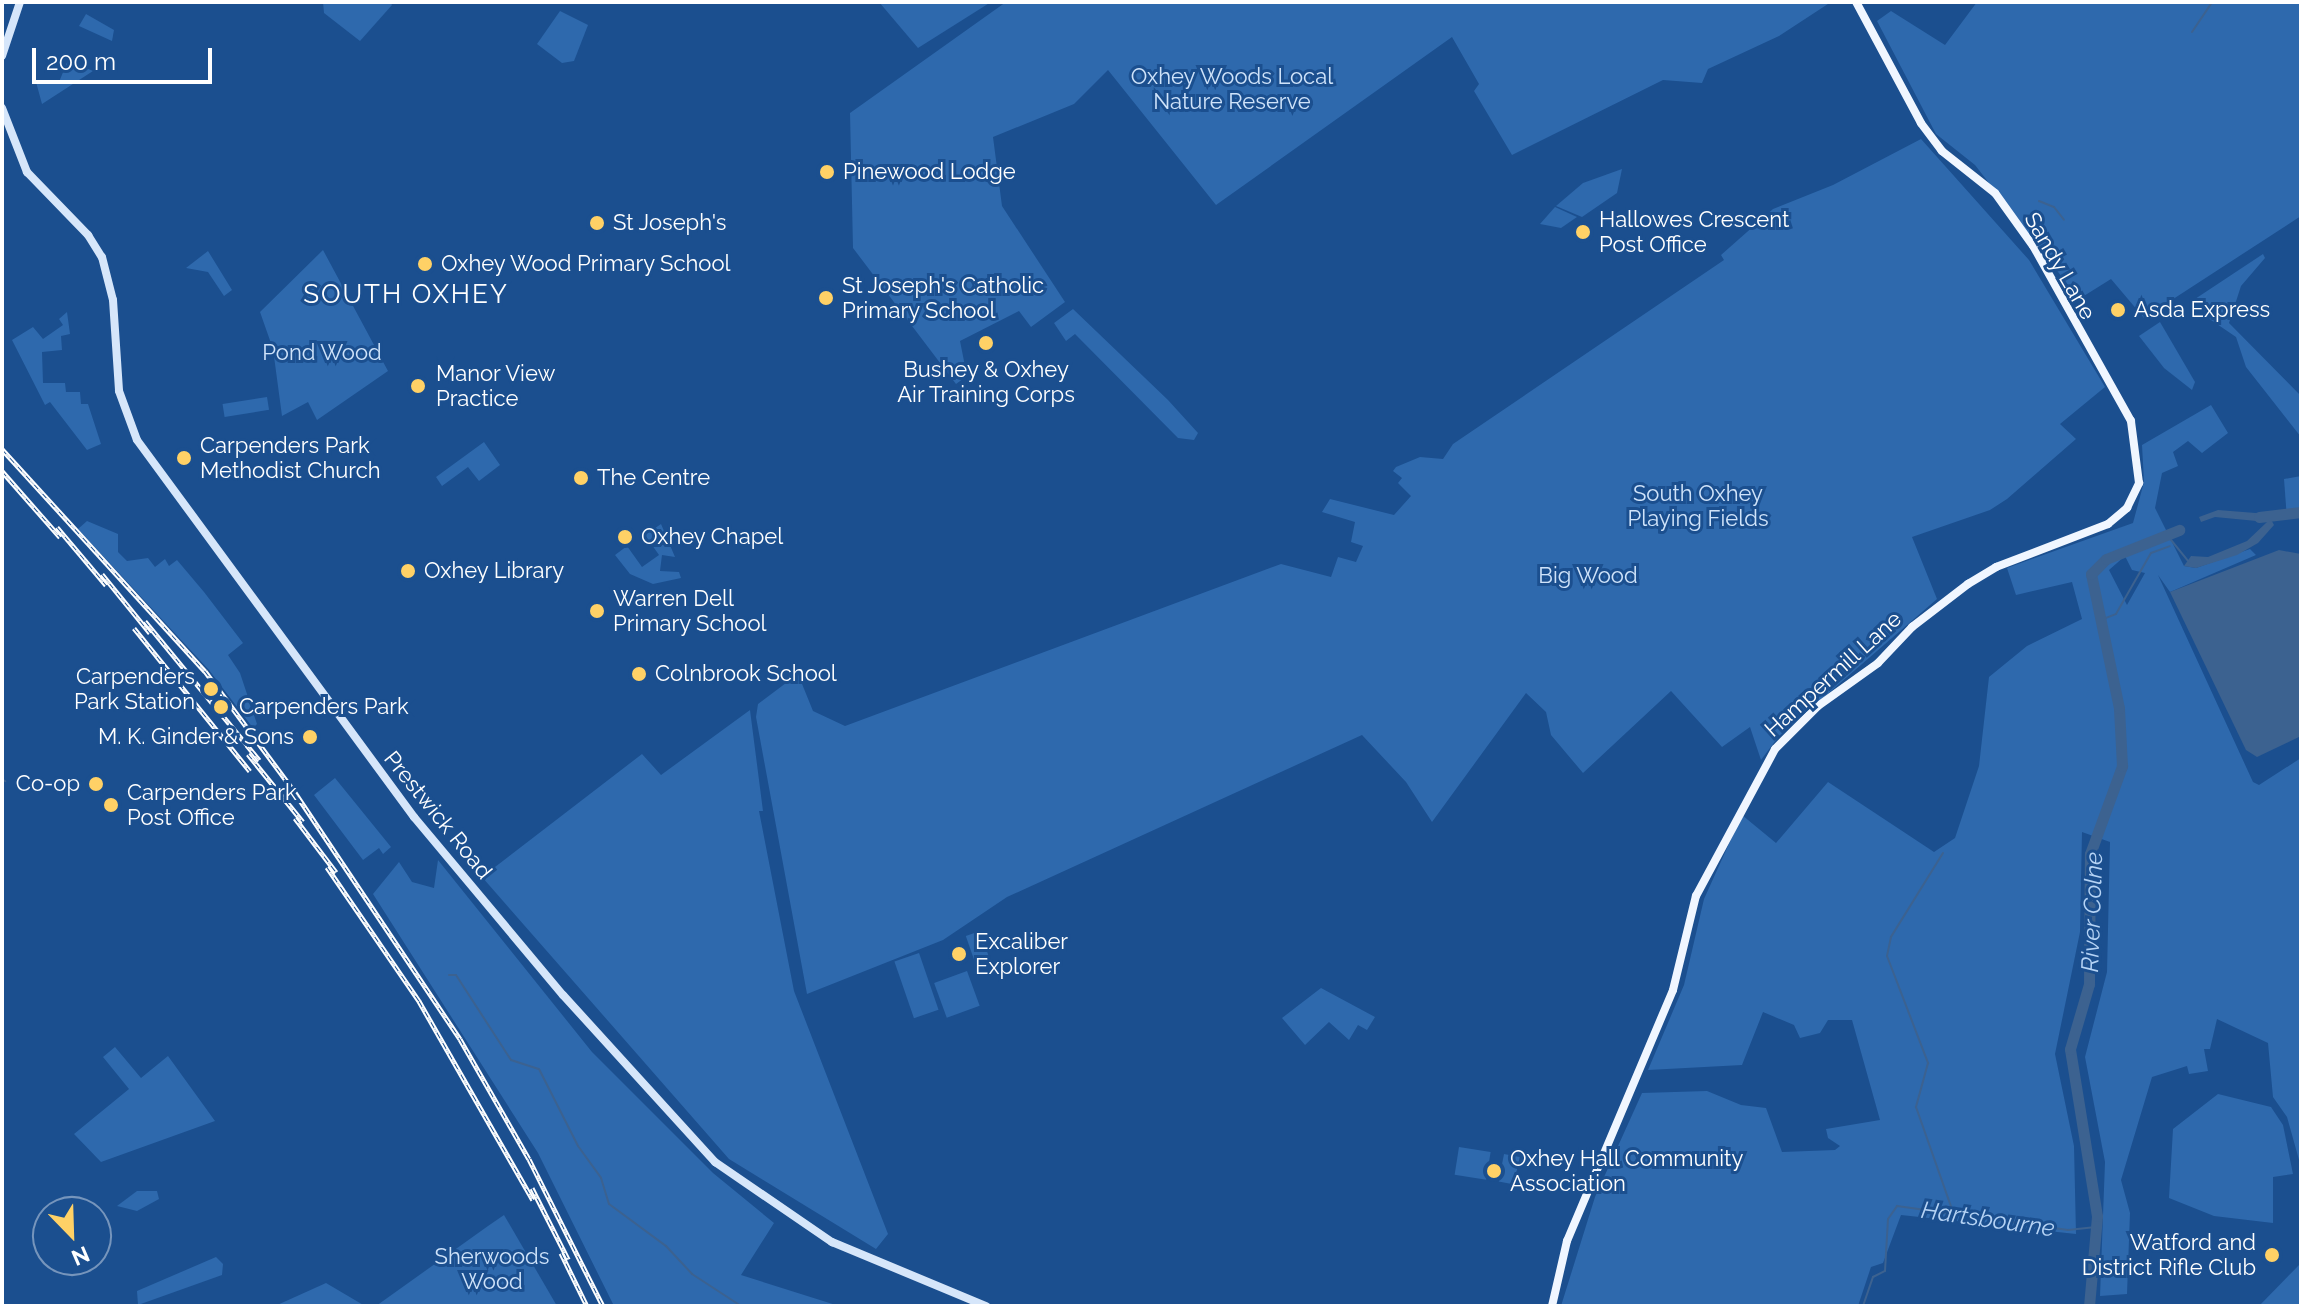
<!DOCTYPE html>
<style>
body{margin:0}
#map{position:relative;width:2303px;height:1308px;overflow:hidden;background:#1b4f8f;font-family:Raleway,sans-serif}
div>[style]{position:absolute}
.green>*{inset:0;background:#2e69ad;transform-origin:0 0}
.water>*{inset:0;background:#3c6290}
.stream>*{height:2px;margin:-1px;padding:0 1px;transform-origin:1px;border-radius:1px;background:#3c6290}
.river>*{height:11px;margin:-5.5px;padding:0 5.5px;transform-origin:5.5px;border-radius:5.5px;background:#3c6290}
.secondary>*{height:8px;margin:-4px;padding:0 4px;transform-origin:4px;border-radius:4px;background:#d6e6fa}
.primary>*{height:8px;margin:-4px;padding:0 4px;transform-origin:4px;border-radius:4px;background:#f0f6ff}
.rail>*{height:5px;margin-top:-2.5px;transform-origin:0;background:repeating-linear-gradient(90deg,#1b4f8f 0 6px,#fff 0 12px);box-sizing:border-box;border-block:2px solid #fff}
.dots>*{width:22px;height:22px;translate:-50% -50%;box-sizing:border-box;border:4px solid #1b4f8f;border-radius:50%}
span{translate:-50% -50%;white-space:nowrap;text-align:center;line-height:1.15;-webkit-text-stroke:6px #1b4f8f;paint-order:stroke}
.park-label{font-size:22px;color:#cfe3fa}
.poi-label{font-size:22px;color:#fff}
.left{translate:0 -50%;text-align:left}
.right{translate:-100% -50%;text-align:right}
.street-label{font-size:22px;color:#fff}
.water-label{font-size:24px;color:#b5d3f5;font-style:italic}
.quarter-label{font-size:26px;color:#fff;letter-spacing:2px}
.frame{position:absolute;inset:0;border:4px solid #fff;pointer-events:none}
.north{position:absolute;left:32px;top:1196px;width:80px;height:80px;box-sizing:border-box;background:#1b4f8f;border:2px solid #7695bc;border-radius:50%;rotate:157deg;font-size:22px;font-weight:700;line-height:32px;text-align:center;color:#fff}
.north::after{content:'';display:block;margin:auto;width:28px;height:36px;background:#ffd166;clip-path:polygon(50% 0,100% 100%,50% 72%,0 100%)}
.scale{position:absolute;left:32px;top:48px;width:180px;height:36px;box-sizing:border-box;border:4px solid #fff;border-top:0;padding-left:10px;font-size:24px;line-height:28px;white-space:nowrap;color:#fff;-webkit-text-stroke:6px #1b4f8f;paint-order:stroke}
</style>
<div id="map">
<div class="green">
<i style="clip-path:polygon(323px 2px,390px 2px,392px 5px,360px 41px,324px 13px)"></i>
<i style="clip-path:polygon(879px 2px,991px 2px,918px 48px)"></i>
<i style="clip-path:polygon(1006px 2px,1831px 2px,1779px 36px,1708px 69px,1702px 83px,1663px 80px,1512px 155px,1474px 91px,1479px 84px,1452px 37px,1216px 205px,1108px 70px,1074px 104px,993px 137px,1002px 206px,1065px 302px,1031px 327px,1019px 311px,960px 341px,967px 376px,956px 384px,853px 248px,850px 113px)"></i>
<i style="clip-path:polygon(1977px 2px,2301px 2px,2301px 216px,2144px 318px,2111px 279px,2079px 299px,1975px 165px,1936px 134px,1877px 21px,1891px 11px,1945px 45px)"></i>
<i style="clip-path:polygon(560px 11px,588px 25px,574px 61px,562px 63px,537px 44px)"></i>
<i style="clip-path:polygon(86px 14px,114px 30px,112px 41px,79px 26px)"></i>
<i style="clip-path:polygon(68px 60px,93px 71px,42px 104px,36px 82px,59px 82px)"></i>
<i style="clip-path:polygon(1921px 139px,2029px 260px,2105px 387px,2060px 424px,2076px 439px,2007px 499px,1990px 510px,1912px 537px,1937px 599px,1779px 736px,1761px 760px,1750px 727px,1722px 747px,1671px 691px,1583px 773px,1551px 735px,1546px 712px,1526px 693px,1432px 822px,1406px 782px,1362px 735px,1007px 897px,943px 940px,807px 994px,756px 717px,758px 704px,798px 674px,813px 711px,845px 726px,1281px 564px,1331px 577px,1338px 557px,1356px 562px,1363px 546px,1351px 542px,1355px 522px,1322px 512px,1330px 499px,1394px 515px,1411px 496px,1398px 483px,1402px 478px,1393px 471px,1396px 467px,1420px 457px,1443px 459px,1453px 444px,1724px 260px,1721px 255px,1773px 209px,1833px 185px)"></i>
<i style="clip-path:polygon(1622px 169px,1617px 193px,1582px 217px,1556px 206px,1583px 183px)"></i>
<i style="clip-path:polygon(1555px 207px,1577px 217px,1561px 228px,1540px 224px)"></i>
<i style="clip-path:polygon(323px 250px,388px 371px,317px 420px,308px 402px,282px 416px,273px 349px,260px 312px)"></i>
<i style="clip-path:polygon(208px 251px,232px 290px,224px 296px,208px 272px,186px 268px)"></i>
<i style="clip-path:polygon(2263px 254px,2265px 258px,2241px 286px,2229px 323px,2301px 396px,2301px 437px,2246px 367px,2236px 337px,2211px 320px,2195px 299px)"></i>
<i style="clip-path:polygon(1073px 309px,1168px 400px,1198px 433px,1194px 440px,1178px 438px,1075px 334px,1066px 341px,1054px 323px)"></i>
<i style="clip-path:polygon(67px 312px,70px 334px,61px 336px,62px 350px,42px 352px,43px 383px,65px 383px,66px 392px,80px 392px,81px 404px,88px 404px,101px 444px,87px 450px,50px 402px,45px 405px,12px 340px,33px 327px,43px 339px,63px 325px,59px 319px)"></i>
<i style="clip-path:polygon(2160px 322px,2195px 382px,2192px 390px,2164px 368px,2139px 336px)"></i>
<i style="left:267px;top:397px;width:13px;height:45px;rotate:81deg"></i>
<i style="clip-path:polygon(evenodd,2211px 405px,2228px 433px,2202px 453px,2188px 441px,2173px 452px,2178px 466px,2162px 473px,2155px 508px,2184px 566px,2196px 568px,2250px 549px,2256px 555px,2170px 592px,2158px 575px,2253px 782px,2259px 785px,2301px 758px,2301px 1167px,2287px 1117px,2273px 1097px,2268px 1043px,2217px 1019px,2210px 1049px,2204px 1049px,2208px 1071px,2189px 1074px,2187px 1066px,2152px 1077px,2121px 1180px,2130px 1213px,2127px 1294px,2100px 1296px,2105px 1162px,2085px 1057px,2107px 972px,2110px 842px,2082px 832px,2080px 932px,2055px 1054px,2074px 1146px,2076px 1234px,1901px 1215px,1883px 1263px,1871px 1267px,1858px 1306px,1561px 1306px,1595px 1197px,1642px 1093px,1707px 1091px,1741px 1105px,1766px 1108px,1782px 1152px,1835px 1150px,1840px 1146px,1828px 1138px,1826px 1129px,1880px 1120px,1852px 1020px,1828px 1020px,1820px 1033px,1800px 1038px,1794px 1025px,1763px 1012px,1742px 1065px,1648px 1070px,1684px 985px,1704px 899px,1742px 815px,1776px 843px,1828px 782px,1934px 852px,1955px 838px,1979px 766px,1989px 677px,2027px 646px,2082px 619px,2072px 582px,2016px 595px,2007px 568px,2133px 523px,2144px 482px,2142px 445px,2211px 405px,2125px 556px,2132px 570px,2145px 573px,2127px 605px,2109px 570px,2125px 556px)"></i>
<i style="clip-path:polygon(484px 442px,500px 465px,479px 481px,468px 467px,442px 486px,436px 477px)"></i>
<i style="clip-path:polygon(2301px 476px,2301px 517px,2287px 519px,2284px 479px)"></i>
<i style="clip-path:polygon(87px 521px,118px 534px,118px 552px,127px 561px,148px 558px,155px 567px,165px 559px,169px 566px,177px 560px,204px 592px,243px 643px,228px 655px,240px 673px,257px 724px,253px 728px,209px 670px,78px 529px)"></i>
<i style="clip-path:polygon(661px 524px,675px 557px,662px 555px,660px 571px,679px 572px,681px 578px,653px 584px,630px 574px,615px 555px,627px 546px,642px 567px,659px 555px,645px 535px)"></i>
<i style="clip-path:polygon(750px 710px,763px 811px,759px 811px,794px 991px,888px 1234px,876px 1249px,729px 1159px,482px 877px,642px 754px,661px 775px)"></i>
<i style="clip-path:polygon(335px 778px,391px 847px,383px 854px,379px 848px,363px 860px,314px 795px)"></i>
<i style="clip-path:polygon(438px 860px,592px 1052px,713px 1173px,774px 1223px,741px 1275px,839px 1306px,614px 1306px,538px 1153px,373px 894px,399px 862px,412px 882px,434px 888px)"></i>
<i style="left:980px;top:931px;width:28px;height:15px;rotate:71deg"></i>
<i style="left:919px;top:953px;width:60px;height:26px;rotate:71deg"></i>
<i style="left:967px;top:971px;width:37px;height:35px;rotate:70deg"></i>
<i style="clip-path:polygon(1321px 988px,1375px 1017px,1367px 1030px,1358px 1025px,1349px 1040px,1329px 1022px,1305px 1045px,1282px 1018px)"></i>
<i style="clip-path:polygon(115px 1047px,141px 1078px,168px 1056px,215px 1121px,101px 1162px,74px 1134px,129px 1089px,103px 1057px)"></i>
<i style="clip-path:polygon(2218px 1094px,2271px 1107px,2283px 1125px,2293px 1174px,2273px 1177px,2273px 1223px,2214px 1216px,2169px 1198px,2173px 1129px)"></i>
<i style="left:1459px;top:1147px;width:32px;height:28px;rotate:9deg"></i>
<i style="left:1504px;top:1154px;width:16px;height:28px;rotate:11deg"></i>
<i style="clip-path:polygon(137px 1191px,157px 1191px,159px 1199px,137px 1211px,117px 1206px)"></i>
<i style="clip-path:polygon(504px 1215px,557px 1306px,376px 1306px,488px 1226px)"></i>
<i style="clip-path:polygon(216px 1257px,223px 1264px,222px 1275px,138px 1305px,137px 1291px)"></i>
<i style="clip-path:polygon(2301px 1263px,2301px 1306px,2259px 1306px)"></i>
<i style="clip-path:polygon(326px 1283px,365px 1306px,275px 1306px)"></i>
</div>
<div class="water">
<i style="clip-path:polygon(2218px 510px,2268px 514px,2274px 525px,2258px 543px,2237px 555px,2196px 568px,2184px 566px,2191px 556px,2208px 557px,2247px 541px,2267px 522px,2215px 517px,2201px 522px,2199px 517px)"></i>
<i style="clip-path:polygon(2279px 550px,2301px 554px,2301px 736px,2257px 757px,2246px 750px,2170px 592px)"></i>
</div>
<div class="stream">
<i style="left:2192px;top:32px;width:36px;rotate:-56deg"></i>
<i style="left:2039px;top:201px;width:16px;rotate:22deg"></i>
<i style="left:2054px;top:207px;width:16px;rotate:52deg"></i>
<i style="left:2167px;top:535px;width:35px;rotate:51deg"></i>
<i style="left:2098px;top:621px;width:19px;rotate:-21deg"></i>
<i style="left:2116px;top:614px;width:70px;rotate:-60.2deg"></i>
<i style="left:2151px;top:553px;width:20px;rotate:-20deg"></i>
<i style="left:2px;top:779px;width:4px;rotate:34deg"></i>
<i style="left:1943px;top:853px;width:99px;rotate:121.8deg"></i>
<i style="left:1891px;top:937px;width:19px;rotate:102deg"></i>
<i style="left:1887px;top:956px;width:115px;rotate:69deg"></i>
<i style="left:1928px;top:1063px;width:46px;rotate:105.3deg"></i>
<i style="left:1916px;top:1107px;width:118px;rotate:70.6deg"></i>
<i style="left:449px;top:975px;width:7px"></i>
<i style="left:456px;top:975px;width:101px;rotate:57.1deg"></i>
<i style="left:511px;top:1060px;width:29px;rotate:18deg"></i>
<i style="left:539px;top:1069px;width:86px;rotate:63.1deg"></i>
<i style="left:578px;top:1146px;width:39px;rotate:54deg"></i>
<i style="left:601px;top:1178px;width:27px;rotate:73deg"></i>
<i style="left:609px;top:1204px;width:71px;rotate:36.4deg"></i>
<i style="left:666px;top:1246px;width:38px;rotate:47deg"></i>
<i style="left:692px;top:1274px;width:59px;rotate:33.1deg"></i>
<i style="left:1863px;top:1306px;width:31px;rotate:-71deg"></i>
<i style="left:1873px;top:1277px;width:13px;rotate:-27deg"></i>
<i style="left:1885px;top:1271px;width:52px;rotate:-86.7deg"></i>
<i style="left:1888px;top:1219px;width:16px;rotate:-55deg"></i>
<i style="left:1897px;top:1206px;width:173px;rotate:8deg"></i>
<i style="left:2068px;top:1230px;width:28px;rotate:-6deg"></i>
</div>
<div class="river">
<i style="left:2259px;top:517px;width:42px;rotate:-6.8deg"></i>
<i style="left:2089px;top:1306px;width:90px;rotate:-84.9deg"></i>
<i style="left:2097px;top:1216px;width:169px;rotate:-99.2deg"></i>
<i style="left:2070px;top:1049px;width:68px;rotate:-73.7deg"></i>
<i style="left:2089px;top:984px;width:130px;rotate:-89.6deg"></i>
<i style="left:2090px;top:854px;width:94px;rotate:-70deg"></i>
<i style="left:2122px;top:766px;width:58px;rotate:-93deg"></i>
<i style="left:2119px;top:708px;width:137px;rotate:-101.8deg"></i>
<i style="left:2091px;top:574px;width:21px;rotate:-45deg"></i>
<i style="left:2106px;top:559px;width:79px;rotate:-21.7deg"></i>
</div>
<div class="secondary">
<i style="left:2px;top:56px;width:57px;rotate:-71.6deg"></i>
<i style="left:2px;top:108px;width:69px;rotate:68.7deg"></i>
<i style="left:27px;top:172px;width:88px;rotate:45.9deg"></i>
<i style="left:88px;top:235px;width:26px;rotate:58deg"></i>
<i style="left:102px;top:257px;width:44px;rotate:75.7deg"></i>
<i style="left:113px;top:300px;width:91px;rotate:86.2deg"></i>
<i style="left:119px;top:391px;width:52px;rotate:69.8deg"></i>
<i style="left:137px;top:440px;width:468px;rotate:53.7deg"></i>
<i style="left:414px;top:817px;width:232px;rotate:50.1deg"></i>
<i style="left:563px;top:995px;width:226px;rotate:47.7deg"></i>
<i style="left:715px;top:1162px;width:142px;rotate:34.4deg"></i>
<i style="left:832px;top:1242px;width:167px;rotate:22.6deg"></i>
</div>
<div class="primary">
<i style="left:1552px;top:1306px;width:67px;rotate:-77deg"></i>
<i style="left:1567px;top:1241px;width:272px;rotate:-67.1deg"></i>
<i style="left:1673px;top:990px;width:97px;rotate:-76.3deg"></i>
<i style="left:1696px;top:896px;width:167px;rotate:-61.7deg"></i>
<i style="left:1775px;top:749px;width:61px;rotate:-45deg"></i>
<i style="left:1818px;top:706px;width:74px;rotate:-35.6deg"></i>
<i style="left:1878px;top:663px;width:50px;rotate:-46.6deg"></i>
<i style="left:1912px;top:627px;width:71px;rotate:-37.5deg"></i>
<i style="left:1968px;top:584px;width:33px;rotate:-31deg"></i>
<i style="left:1996px;top:567px;width:120px;rotate:-21deg"></i>
<i style="left:2108px;top:524px;width:25px;rotate:-40deg"></i>
<i style="left:2127px;top:508px;width:28px;rotate:-64deg"></i>
<i style="left:2139px;top:483px;width:63px;rotate:-97.4deg"></i>
<i style="left:2131px;top:421px;width:201px;rotate:-119.2deg"></i>
<i style="left:2033px;top:246px;width:65px;rotate:-125.6deg"></i>
<i style="left:1995px;top:193px;width:68px;rotate:-141.6deg"></i>
<i style="left:1942px;top:151px;width:35px;rotate:-127deg"></i>
<i style="left:1921px;top:123px;width:137px;rotate:-118.2deg"></i>
</div>
<div class="rail">
<i style="left:2px;top:449px;width:301px;rotate:47.6deg"></i>
<i style="left:205px;top:671px;width:146px;rotate:53.4deg"></i>
<i style="left:292px;top:788px;width:302px;rotate:56.2deg"></i>
<i style="left:460px;top:1039px;width:138px;rotate:60.1deg"></i>
<i style="left:529px;top:1159px;width:165px;rotate:63.3deg"></i>
<i style="left:2px;top:471px;width:88px;rotate:48.7deg"></i>
<i style="left:57px;top:527px;width:76px;rotate:49.8deg"></i>
<i style="left:102px;top:574px;width:76px;rotate:50.9deg"></i>
<i style="left:145px;top:621px;width:180px;rotate:50.6deg"></i>
<i style="left:134px;top:628px;width:184px;rotate:51deg"></i>
<i style="left:248px;top:754px;width:87px;rotate:51deg"></i>
<i style="left:295px;top:818px;width:68px;rotate:52.8deg"></i>
<i style="left:327px;top:867px;width:163px;rotate:55.5deg"></i>
<i style="left:419px;top:1001px;width:229px;rotate:60.2deg"></i>
<i style="left:532px;top:1188px;width:80px;rotate:63.1deg"></i>
<i style="left:561px;top:1253px;width:59px;rotate:63.9deg"></i>
</div>
<div class="dots">
<i style="left:827px;top:172px;background:#ffd166"></i>
<i style="left:597px;top:223px;background:#ffd166"></i>
<i style="left:1583px;top:232px;background:#ffd166"></i>
<i style="left:425px;top:264px;background:#ffd166"></i>
<i style="left:826px;top:298px;background:#ffd166"></i>
<i style="left:2118px;top:310px;background:#ffd166"></i>
<i style="left:986px;top:343px;background:#ffd166"></i>
<i style="left:418px;top:386px;background:#ffd166"></i>
<i style="left:184px;top:458px;background:#ffd166"></i>
<i style="left:581px;top:478px;background:#ffd166"></i>
<i style="left:625px;top:537px;background:#ffd166"></i>
<i style="left:408px;top:571px;background:#ffd166"></i>
<i style="left:597px;top:611px;background:#ffd166"></i>
<i style="left:639px;top:674px;background:#ffd166"></i>
<i style="left:211px;top:689px;background:#ffd166"></i>
<i style="left:221px;top:707px;background:#ffd166"></i>
<i style="left:310px;top:737px;background:#ffd166"></i>
<i style="left:96px;top:784px;background:#ffd166"></i>
<i style="left:111px;top:805px;background:#ffd166"></i>
<i style="left:959px;top:954px;background:#ffd166"></i>
<i style="left:1494px;top:1171px;background:#ffd166"></i>
<i style="left:2272px;top:1255px;background:#ffd166"></i>
</div>
<div class="park-label">
<span style="left:1232px;top:89px">Oxhey Woods Local<br>Nature Reserve</span>
<span style="left:322px;top:353px">Pond Wood</span>
<span style="left:1698px;top:506px">South Oxhey<br>Playing Fields</span>
<span style="left:1588px;top:576px">Big Wood</span>
<span style="left:492px;top:1269px">Sherwoods<br>Wood</span>
</div>
<div class="poi-label">
<span class="left" style="left:843px;top:172px">Pinewood Lodge</span>
<span class="left" style="left:1599px;top:232px">Hallowes Crescent<br>Post Office</span>
<span class="left" style="left:613px;top:223px">St Joseph's</span>
<span class="left" style="left:441px;top:264px">Oxhey Wood Primary School</span>
<span class="left" style="left:842px;top:298px">St Joseph's Catholic<br>Primary School</span>
<span class="left" style="left:2134px;top:310px">Asda Express</span>
<span style="left:986px;top:382px">Bushey &amp; Oxhey<br>Air Training Corps</span>
<span class="left" style="left:436px;top:386px">Manor View<br>Practice</span>
<span class="left" style="left:200px;top:458px">Carpenders Park<br>Methodist Church</span>
<span class="left" style="left:597px;top:478px">The Centre</span>
<span class="left" style="left:641px;top:537px">Oxhey Chapel</span>
<span class="left" style="left:424px;top:571px">Oxhey Library</span>
<span class="left" style="left:613px;top:611px">Warren Dell<br>Primary School</span>
<span class="left" style="left:655px;top:674px">Colnbrook School</span>
<span class="right" style="left:195px;top:689px">Carpenders<br>Park Station</span>
<span class="left" style="left:239px;top:707px">Carpenders Park</span>
<span class="right" style="left:294px;top:737px">M. K. Ginder &amp; Sons</span>
<span class="right" style="left:80px;top:784px">Co-op</span>
<span class="left" style="left:127px;top:805px">Carpenders Park<br>Post Office</span>
<span class="left" style="left:975px;top:954px">Excaliber<br>Explorer</span>
<span class="left" style="left:1510px;top:1171px">Oxhey Hall Community<br>Association</span>
<span class="right" style="left:2256px;top:1255px">Watford and<br>District Rifle Club</span>
</div>
<div class="street-label">
<span style="left:2060px;top:266px;rotate:60deg">Sandy Lane</span>
<span style="left:1833px;top:674px;rotate:-42deg">Hampermill Lane</span>
<span style="left:438px;top:815px;rotate:51deg">Prestwick Road</span>
</div>
<div class="water-label">
<span style="left:2092px;top:912px;rotate:-88deg">River Colne</span>
<span style="left:1988px;top:1219px;rotate:8deg">Hartsbourne</span>
</div>
<div class="quarter-label">
<span style="left:406px;top:295px">SOUTH OXHEY</span>
</div>
<div class="frame"></div>
<div class="north">N</div>
<div class="scale">200 m</div>
</div>
